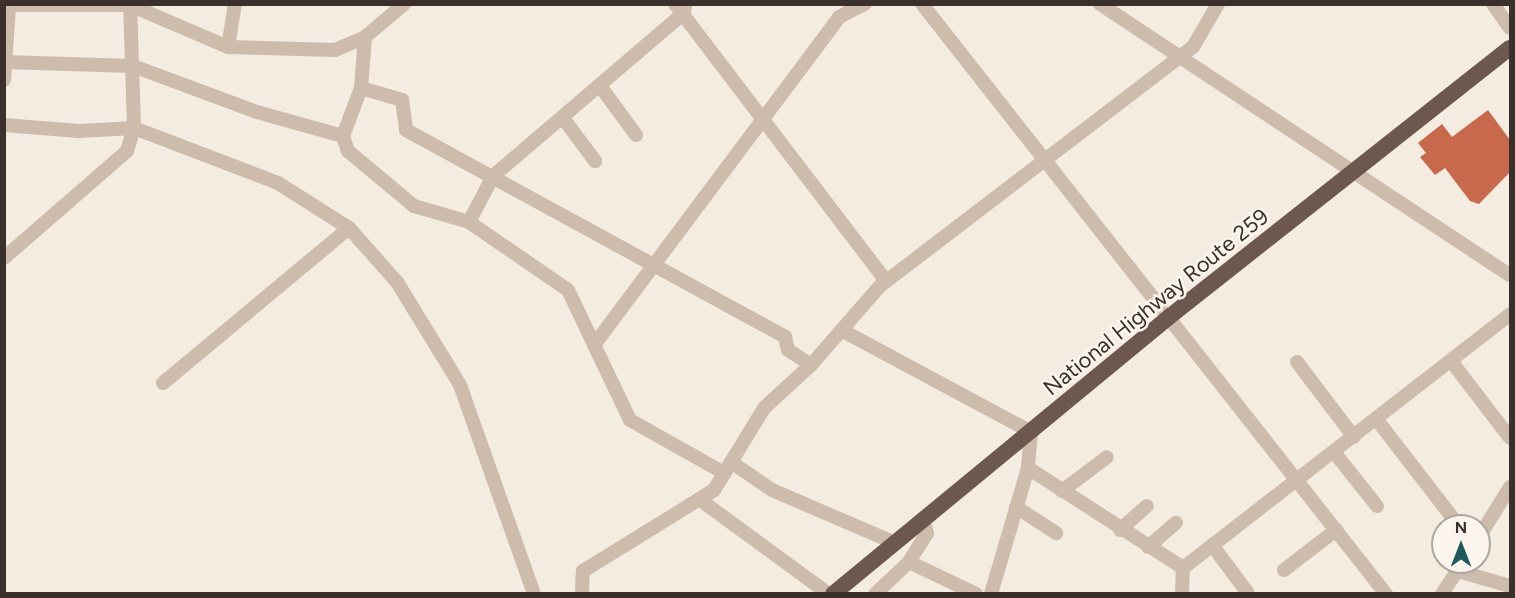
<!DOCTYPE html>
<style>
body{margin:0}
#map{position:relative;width:1515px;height:598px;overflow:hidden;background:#f4ebe1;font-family:Figtree,sans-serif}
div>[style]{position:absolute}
.building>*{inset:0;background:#c8694b}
.minor>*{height:14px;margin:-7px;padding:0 7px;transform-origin:7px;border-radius:7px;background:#cdbbac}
.trunk>*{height:16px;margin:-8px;padding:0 8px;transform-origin:8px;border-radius:8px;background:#6c584f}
span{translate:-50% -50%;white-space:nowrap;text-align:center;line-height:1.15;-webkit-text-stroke:5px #fbf5ee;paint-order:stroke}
.street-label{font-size:22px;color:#3b302b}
.frame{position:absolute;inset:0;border:6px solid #3b302b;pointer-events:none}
.north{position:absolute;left:1431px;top:514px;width:60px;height:60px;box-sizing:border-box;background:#fbf5ee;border:2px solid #aea6a0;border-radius:50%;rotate:0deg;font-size:16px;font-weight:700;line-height:24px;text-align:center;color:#3b302b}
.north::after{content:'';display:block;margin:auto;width:21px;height:27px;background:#1f5a5e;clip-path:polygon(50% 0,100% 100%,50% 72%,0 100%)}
</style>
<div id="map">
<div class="building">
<i style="clip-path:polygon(1488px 110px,1510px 140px,1510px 172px,1479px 204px,1470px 201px,1445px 168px,1435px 175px,1420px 157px,1426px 153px,1418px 143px,1442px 124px,1452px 137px)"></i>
</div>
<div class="minor">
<i style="left:675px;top:4px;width:348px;rotate:52.7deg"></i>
<i style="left:922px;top:4px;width:751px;rotate:51.82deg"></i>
<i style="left:1100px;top:4px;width:491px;rotate:33.5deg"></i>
<i style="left:1493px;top:4px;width:29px;rotate:55deg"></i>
<i style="left:4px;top:5px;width:126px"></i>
<i style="left:130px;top:5px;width:107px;rotate:23.2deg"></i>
<i style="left:228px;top:47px;width:107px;rotate:1.6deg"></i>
<i style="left:335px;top:50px;width:33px;rotate:-23deg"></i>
<i style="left:365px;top:37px;width:51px;rotate:-40.2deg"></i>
<i style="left:365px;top:37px;width:51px;rotate:94.5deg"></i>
<i style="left:361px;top:88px;width:51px;rotate:110.6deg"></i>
<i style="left:343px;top:136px;width:16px;rotate:72deg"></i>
<i style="left:348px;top:151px;width:86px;rotate:39.8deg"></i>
<i style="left:414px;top:206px;width:57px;rotate:16.2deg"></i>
<i style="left:469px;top:222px;width:120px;rotate:34.5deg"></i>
<i style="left:568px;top:290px;width:144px;rotate:64.5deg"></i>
<i style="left:630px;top:420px;width:108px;rotate:29.4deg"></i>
<i style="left:228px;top:47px;width:44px;rotate:-80.8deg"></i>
<i style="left:4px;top:62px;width:129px;rotate:1.8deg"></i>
<i style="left:133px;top:66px;width:132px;rotate:20.4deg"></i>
<i style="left:257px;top:112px;width:89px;rotate:15.6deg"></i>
<i style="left:4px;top:80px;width:74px;rotate:-86.1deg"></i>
<i style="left:600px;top:86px;width:61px;rotate:53.7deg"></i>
<i style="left:361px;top:88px;width:43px;rotate:16.3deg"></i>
<i style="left:402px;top:100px;width:30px;rotate:82deg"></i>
<i style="left:406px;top:130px;width:432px;rotate:28.6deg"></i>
<i style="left:785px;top:337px;width:13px;rotate:77deg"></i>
<i style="left:788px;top:350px;width:27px;rotate:33deg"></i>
<i style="left:563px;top:118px;width:54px;rotate:53.3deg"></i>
<i style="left:4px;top:125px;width:75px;rotate:4.6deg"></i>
<i style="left:79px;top:131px;width:55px;rotate:-3.1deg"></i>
<i style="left:134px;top:128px;width:154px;rotate:20.9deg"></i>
<i style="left:278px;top:183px;width:84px;rotate:32.4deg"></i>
<i style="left:349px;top:228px;width:72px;rotate:48.4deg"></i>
<i style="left:397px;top:282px;width:121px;rotate:58.5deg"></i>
<i style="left:460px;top:385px;width:222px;rotate:70.5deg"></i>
<i style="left:469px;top:222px;width:52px;rotate:-62.4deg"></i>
<i style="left:493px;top:176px;width:250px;rotate:-40.5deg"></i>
<i style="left:683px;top:14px;width:7px;rotate:-74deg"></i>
<i style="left:4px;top:258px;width:163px;rotate:-41deg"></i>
<i style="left:127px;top:151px;width:24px;rotate:-73deg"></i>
<i style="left:134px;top:128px;width:124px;rotate:-91.8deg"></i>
<i style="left:843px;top:331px;width:213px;rotate:28.2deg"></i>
<i style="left:1031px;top:432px;width:36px;rotate:95deg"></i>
<i style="left:1028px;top:468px;width:131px;rotate:106.4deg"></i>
<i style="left:594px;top:345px;width:409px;rotate:-53.2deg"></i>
<i style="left:839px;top:17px;width:29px;rotate:-27deg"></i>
<i style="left:1451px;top:361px;width:97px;rotate:52.5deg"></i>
<i style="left:1297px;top:362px;width:94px;rotate:52.8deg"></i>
<i style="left:163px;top:383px;width:242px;rotate:-39.8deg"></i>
<i style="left:1377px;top:420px;width:134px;rotate:52.3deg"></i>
<i style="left:1334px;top:452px;width:69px;rotate:51.5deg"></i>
<i style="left:731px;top:462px;width:50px;rotate:34.3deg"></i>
<i style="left:772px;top:490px;width:134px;rotate:23.3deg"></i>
<i style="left:1028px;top:468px;width:184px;rotate:32.8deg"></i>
<i style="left:1062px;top:491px;width:56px;rotate:-37.1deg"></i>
<i style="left:699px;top:499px;width:161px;rotate:36.2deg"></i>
<i style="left:1016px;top:507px;width:48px;rotate:33deg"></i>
<i style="left:923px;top:520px;width:14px;rotate:73deg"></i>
<i style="left:927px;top:533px;width:34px;rotate:122deg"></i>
<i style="left:909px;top:562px;width:74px;rotate:25.5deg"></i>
<i style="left:1120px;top:530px;width:36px;rotate:-42deg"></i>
<i style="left:1479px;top:537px;width:59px;rotate:-58.2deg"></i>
<i style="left:1212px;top:545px;width:59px;rotate:53.3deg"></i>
<i style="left:1148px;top:547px;width:37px;rotate:-41deg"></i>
<i style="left:1284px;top:570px;width:66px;rotate:-37.6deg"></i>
<i style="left:1458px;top:571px;width:54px;rotate:16.1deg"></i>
<i style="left:582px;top:594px;width:23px;rotate:-88deg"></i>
<i style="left:583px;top:571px;width:154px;rotate:-31.7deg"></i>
<i style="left:714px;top:490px;width:96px;rotate:-58.6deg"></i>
<i style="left:764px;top:408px;width:64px;rotate:-42.5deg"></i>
<i style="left:811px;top:365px;width:105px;rotate:-48.9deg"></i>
<i style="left:880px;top:286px;width:394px;rotate:-37.4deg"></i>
<i style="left:1193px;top:47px;width:50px;rotate:-59.8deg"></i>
<i style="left:875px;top:594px;width:47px;rotate:-43.3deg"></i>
<i style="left:1182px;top:594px;width:26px;rotate:-88deg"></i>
<i style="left:1183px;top:568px;width:414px;rotate:-37.8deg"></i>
<i style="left:1442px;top:594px;width:38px;rotate:-57deg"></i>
</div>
<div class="trunk">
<i style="left:833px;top:594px;width:435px;rotate:-39.5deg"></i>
<i style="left:1169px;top:317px;width:434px;rotate:-38.3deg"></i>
</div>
<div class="street-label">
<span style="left:1156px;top:302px;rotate:-39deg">National Highway Route 259</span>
</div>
<div class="frame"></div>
<div class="north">N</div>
</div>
